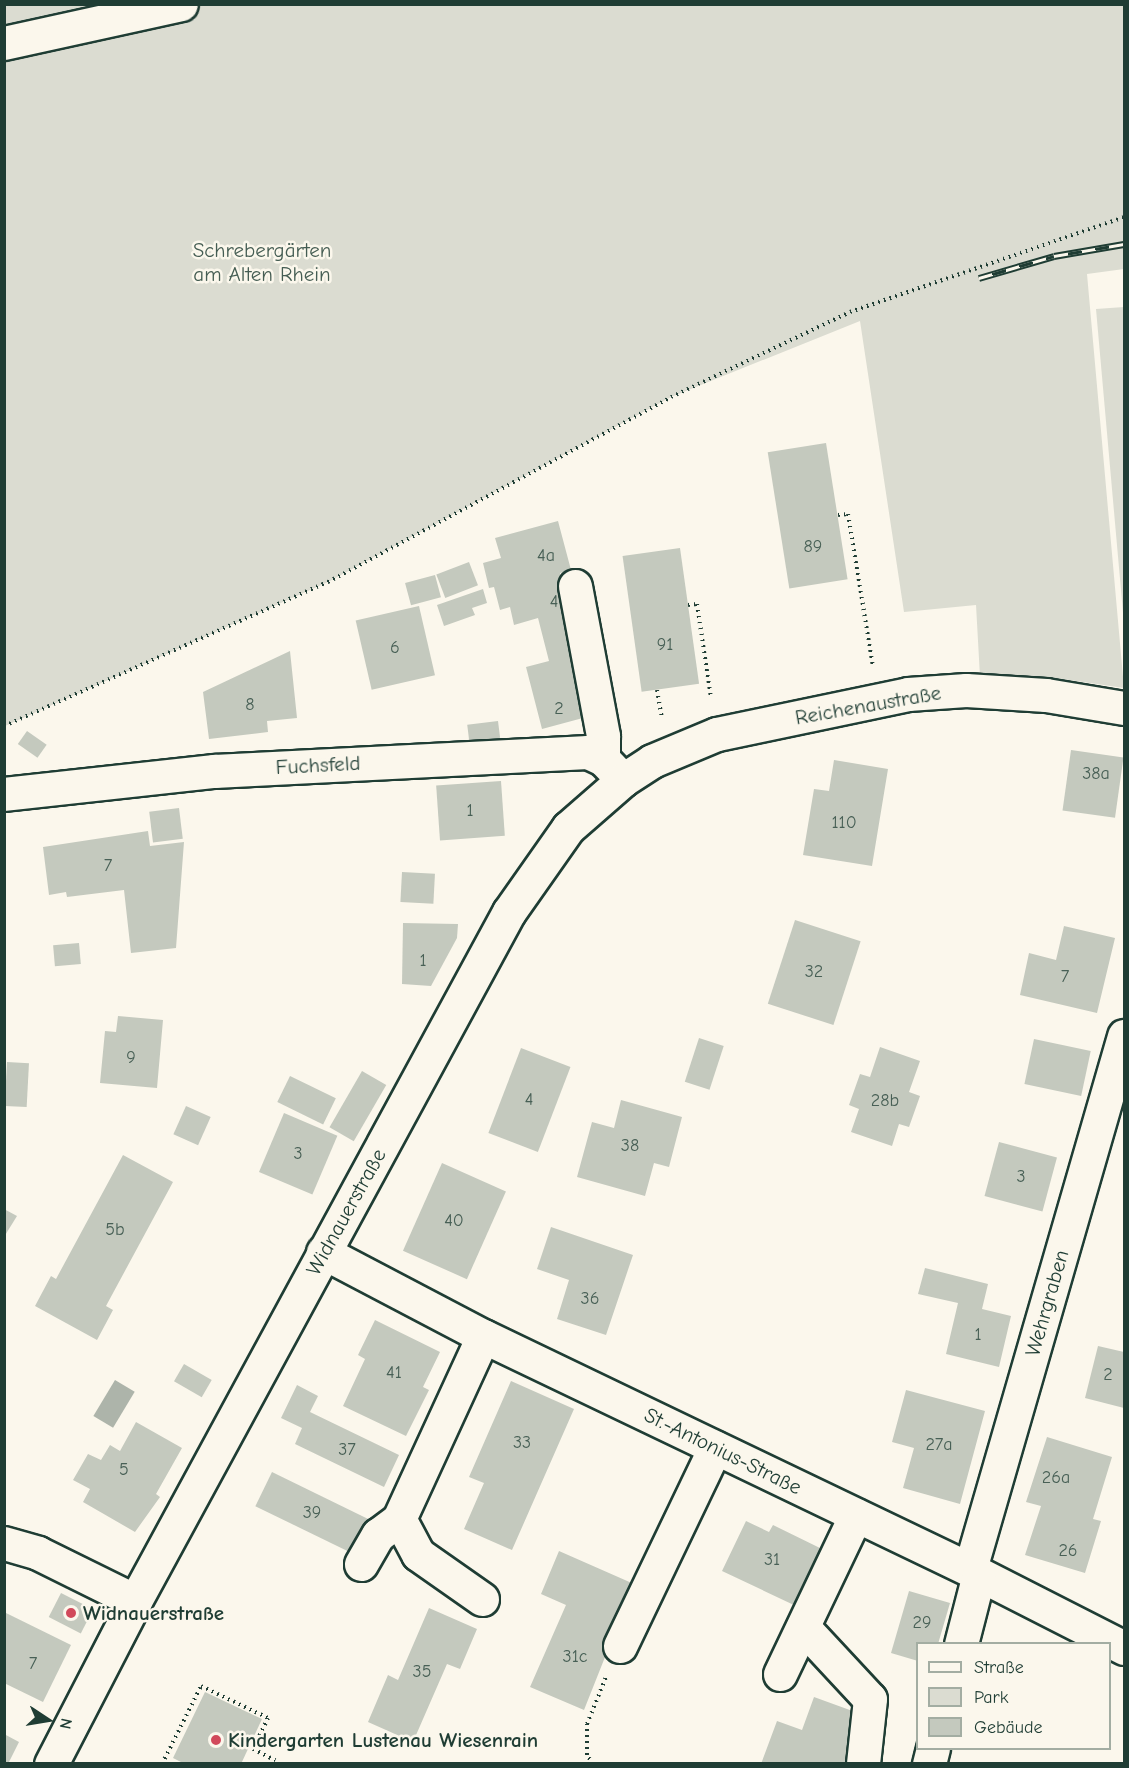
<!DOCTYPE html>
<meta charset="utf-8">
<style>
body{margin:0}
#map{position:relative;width:1129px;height:1768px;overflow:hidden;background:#fbf7ec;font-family:"Comic Neue",sans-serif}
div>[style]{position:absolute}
.green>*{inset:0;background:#dbdcd1}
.water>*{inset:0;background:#adb4aa;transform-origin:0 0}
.building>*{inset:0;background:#c4c9be;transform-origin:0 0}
.path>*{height:4px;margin-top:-2px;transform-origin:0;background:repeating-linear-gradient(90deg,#1f3d34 0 1.5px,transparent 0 6px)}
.roads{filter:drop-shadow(2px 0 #1f3d34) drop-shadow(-2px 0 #1f3d34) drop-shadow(0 2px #1f3d34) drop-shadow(0 -2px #1f3d34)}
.minor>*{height:33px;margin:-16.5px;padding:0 16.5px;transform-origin:16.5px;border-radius:16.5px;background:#fbf7ec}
.rail>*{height:7px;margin-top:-3.5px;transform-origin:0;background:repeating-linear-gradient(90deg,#fbf7ec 0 14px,#1f3d34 0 28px);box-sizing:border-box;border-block:2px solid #1f3d34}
.dots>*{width:16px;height:16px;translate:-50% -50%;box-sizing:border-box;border:3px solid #fbf7ec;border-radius:50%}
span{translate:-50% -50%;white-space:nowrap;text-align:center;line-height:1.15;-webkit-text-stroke:5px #fbf7ec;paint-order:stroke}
.number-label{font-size:18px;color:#486056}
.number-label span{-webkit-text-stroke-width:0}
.park-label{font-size:21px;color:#455d53}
.street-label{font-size:21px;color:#1f3d34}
.poi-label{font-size:21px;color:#1f3d34;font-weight:700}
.left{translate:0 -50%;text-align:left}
.frame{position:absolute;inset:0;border:6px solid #1f3d34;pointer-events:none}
.legend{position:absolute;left:916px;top:1642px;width:195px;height:108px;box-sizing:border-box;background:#fbf7ec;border:2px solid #a3ada2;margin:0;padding:8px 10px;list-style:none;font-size:18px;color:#1f3d34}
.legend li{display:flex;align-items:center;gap:12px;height:30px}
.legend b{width:30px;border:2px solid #a3ada2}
.north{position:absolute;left:18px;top:1690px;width:60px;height:60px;-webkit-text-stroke:4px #fbf7ec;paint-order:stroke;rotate:102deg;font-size:16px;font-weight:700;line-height:24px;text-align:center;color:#1f3d34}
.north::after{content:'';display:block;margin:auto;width:21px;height:27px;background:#1f3d34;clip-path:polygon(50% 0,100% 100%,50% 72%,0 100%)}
</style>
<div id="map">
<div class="green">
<i style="clip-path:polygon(4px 5px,1124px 5px,1124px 269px,1087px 274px,1124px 688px,1056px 678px,980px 677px,976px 605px,904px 612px,860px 321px,671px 397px,328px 582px,5px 726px)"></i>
<i style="clip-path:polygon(1124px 307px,1124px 624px,1096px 309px)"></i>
</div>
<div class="water">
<i style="left:115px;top:1380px;width:23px;height:42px;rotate:31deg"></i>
</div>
<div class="building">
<i style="left:826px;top:443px;width:138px;height:59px;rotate:81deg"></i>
<i style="clip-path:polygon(558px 521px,571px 570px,560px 573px,594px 715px,542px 729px,526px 667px,549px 661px,538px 618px,514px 625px,510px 607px,500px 610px,494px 587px,489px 588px,483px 563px,501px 558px,495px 538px)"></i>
<i style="left:680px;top:548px;width:137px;height:58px;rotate:82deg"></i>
<i style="left:469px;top:562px;width:25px;height:35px;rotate:69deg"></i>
<i style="left:435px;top:575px;width:23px;height:31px;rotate:75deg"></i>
<i style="clip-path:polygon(483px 589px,487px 603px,472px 608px,475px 615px,444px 626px,437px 605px)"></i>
<i style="left:419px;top:606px;width:71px;height:65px;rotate:77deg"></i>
<i style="clip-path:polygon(290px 651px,297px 718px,267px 721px,268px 732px,209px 739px,203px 692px)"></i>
<i style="left:498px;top:721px;width:17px;height:31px;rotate:83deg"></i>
<i style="left:27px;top:731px;width:24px;height:16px;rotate:35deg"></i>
<i style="left:1071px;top:750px;width:53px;height:61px;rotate:8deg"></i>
<i style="clip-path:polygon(834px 760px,888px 769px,872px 866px,803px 855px,814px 789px,829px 791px)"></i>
<i style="left:501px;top:781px;width:55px;height:65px;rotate:86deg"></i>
<i style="left:179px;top:808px;width:31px;height:30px;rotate:83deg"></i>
<i style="clip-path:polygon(148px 831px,150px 846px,184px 842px,176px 948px,131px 953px,124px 890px,67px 897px,66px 892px,49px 895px,43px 847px)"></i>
<i style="left:402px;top:872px;width:33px;height:30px;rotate:3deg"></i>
<i style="left:795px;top:920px;width:69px;height:88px;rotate:18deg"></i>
<i style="clip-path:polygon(403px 923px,458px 924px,457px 938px,431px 986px,402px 984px)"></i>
<i style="clip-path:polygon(1064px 926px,1115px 938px,1097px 1013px,1020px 995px,1029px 953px,1056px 960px)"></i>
<i style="left:79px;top:943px;width:21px;height:26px;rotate:85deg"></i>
<i style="clip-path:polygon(118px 1016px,163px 1020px,157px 1088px,100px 1083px,105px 1031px,116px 1032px)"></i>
<i style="left:699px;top:1038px;width:26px;height:46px;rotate:18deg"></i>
<i style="left:1034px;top:1039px;width:58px;height:46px;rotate:12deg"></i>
<i style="clip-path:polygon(880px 1047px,920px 1061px,909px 1092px,920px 1096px,909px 1127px,899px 1124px,892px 1146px,851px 1132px,859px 1109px,849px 1105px,860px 1074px,870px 1077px)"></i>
<i style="left:521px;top:1048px;width:53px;height:91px;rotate:21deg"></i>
<i style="left:7px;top:1062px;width:22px;height:44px;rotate:3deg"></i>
<i style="left:362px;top:1071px;width:28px;height:65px;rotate:30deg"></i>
<i style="left:290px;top:1076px;width:51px;height:29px;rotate:26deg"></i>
<i style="clip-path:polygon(621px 1100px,682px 1117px,669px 1167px,654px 1163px,645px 1196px,577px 1177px,592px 1122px,614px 1128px)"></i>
<i style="left:186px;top:1106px;width:27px;height:31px;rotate:24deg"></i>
<i style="left:284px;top:1113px;width:58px;height:64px;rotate:23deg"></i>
<i style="left:999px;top:1142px;width:60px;height:56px;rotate:15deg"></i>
<i style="clip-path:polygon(123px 1155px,173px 1182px,106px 1306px,113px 1310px,97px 1340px,35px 1306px,51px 1276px,56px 1279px)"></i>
<i style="left:442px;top:1163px;width:70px;height:96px;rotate:24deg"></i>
<i style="clip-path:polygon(4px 1209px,17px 1216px,4px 1237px)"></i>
<i style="clip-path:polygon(551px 1227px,633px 1255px,606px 1335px,557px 1319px,569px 1280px,537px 1269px)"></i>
<i style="clip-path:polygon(925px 1268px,988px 1284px,982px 1309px,1011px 1316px,999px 1367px,946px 1354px,958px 1303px,918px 1294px)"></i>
<i style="clip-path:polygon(375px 1320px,440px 1352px,423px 1387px,429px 1390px,406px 1436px,343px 1406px,365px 1359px,358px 1355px)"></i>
<i style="clip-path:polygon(1098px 1346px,1124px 1352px,1124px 1408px,1085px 1398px)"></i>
<i style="left:184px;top:1364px;width:32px;height:20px;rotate:30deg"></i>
<i style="clip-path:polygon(511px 1381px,574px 1409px,512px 1550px,464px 1529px,484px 1483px,469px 1477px)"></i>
<i style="clip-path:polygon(297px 1385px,318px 1396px,310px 1412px,399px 1455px,384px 1487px,295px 1444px,302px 1428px,281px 1418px)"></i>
<i style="clip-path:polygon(906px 1390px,985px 1411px,960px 1504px,903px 1488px,914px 1448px,892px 1442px)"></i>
<i style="clip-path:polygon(136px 1422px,182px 1448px,156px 1494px,160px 1497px,135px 1532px,83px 1502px,90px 1489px,73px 1480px,88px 1454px,101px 1460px,110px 1445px,120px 1451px)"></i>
<i style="clip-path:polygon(1047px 1437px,1112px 1457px,1093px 1519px,1101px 1521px,1085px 1573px,1025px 1555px,1041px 1506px,1026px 1502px)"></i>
<i style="left:272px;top:1472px;width:107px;height:38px;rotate:26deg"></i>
<i style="clip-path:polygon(746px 1521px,769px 1532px,773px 1525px,822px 1549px,796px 1606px,722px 1571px)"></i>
<i style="clip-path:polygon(559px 1551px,634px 1584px,584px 1710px,530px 1687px,566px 1605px,541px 1594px)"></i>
<i style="clip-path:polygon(909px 1591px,950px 1603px,938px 1644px,918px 1644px,918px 1661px,891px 1653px)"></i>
<i style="left:61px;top:1593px;width:36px;height:27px;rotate:27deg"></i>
<i style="clip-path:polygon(429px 1608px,477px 1629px,460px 1669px,447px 1664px,413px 1742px,368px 1722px,388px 1675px,398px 1680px)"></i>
<i style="clip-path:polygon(4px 1612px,71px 1645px,43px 1702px,4px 1683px)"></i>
<i style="clip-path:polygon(205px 1692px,262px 1719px,241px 1764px,185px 1764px,173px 1758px)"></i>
<i style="clip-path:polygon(814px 1697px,858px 1713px,847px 1743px,855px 1746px,849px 1764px,761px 1764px,777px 1721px,802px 1730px)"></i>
<i style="clip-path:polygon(4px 1734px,19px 1742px,8px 1764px,4px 1764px)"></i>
</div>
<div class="path">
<i style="left:838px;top:515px;width:10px;rotate:-6deg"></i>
<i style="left:848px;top:514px;width:154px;rotate:80.7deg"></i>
<i style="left:688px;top:605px;width:9px;rotate:-6deg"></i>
<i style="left:697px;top:604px;width:95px;rotate:81.5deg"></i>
<i style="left:657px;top:690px;width:28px;rotate:80deg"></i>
<i style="left:4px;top:726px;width:355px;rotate:-24deg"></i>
<i style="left:328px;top:582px;width:390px;rotate:-28.3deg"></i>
<i style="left:671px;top:397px;width:198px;rotate:-25.4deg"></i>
<i style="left:850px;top:312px;width:290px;rotate:-19.1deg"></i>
<i style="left:162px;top:1764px;width:87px;rotate:-63.4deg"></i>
<i style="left:201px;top:1686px;width:74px;rotate:25.5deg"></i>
<i style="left:268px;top:1718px;width:34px;rotate:116deg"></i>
<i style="left:253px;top:1749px;width:25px;rotate:27deg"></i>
<i style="left:593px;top:1764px;width:11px;rotate:-124deg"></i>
<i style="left:587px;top:1755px;width:31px;rotate:-90deg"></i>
<i style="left:587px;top:1724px;width:51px;rotate:-68deg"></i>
</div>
<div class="roads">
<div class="minor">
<i style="left:4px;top:43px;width:181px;rotate:-12.4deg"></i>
<i style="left:575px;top:586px;width:153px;rotate:79.4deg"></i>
<i style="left:603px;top:736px;width:23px;rotate:90deg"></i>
<i style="left:4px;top:794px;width:211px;rotate:-6.3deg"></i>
<i style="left:214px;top:771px;width:374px;rotate:-2.9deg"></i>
<i style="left:588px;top:752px;width:17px;rotate:25deg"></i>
<i style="left:603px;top:759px;width:29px;rotate:46deg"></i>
<i style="left:323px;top:1252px;width:181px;rotate:27.7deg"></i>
<i style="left:483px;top:1336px;width:550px;rotate:25.63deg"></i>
<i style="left:979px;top:1574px;width:163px;rotate:27deg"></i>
<i style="left:4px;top:1543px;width:35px;rotate:16deg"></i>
<i style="left:38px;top:1553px;width:108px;rotate:26.3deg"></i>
<i style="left:361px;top:1564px;width:34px;rotate:-60deg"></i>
<i style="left:378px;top:1535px;width:26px;rotate:-37deg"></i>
<i style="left:970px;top:1569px;width:555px;rotate:-73.88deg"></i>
<i style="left:482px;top:1599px;width:78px;rotate:-144.9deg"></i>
<i style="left:418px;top:1554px;width:40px;rotate:-118deg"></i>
<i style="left:399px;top:1519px;width:201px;rotate:-65.3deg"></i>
<i style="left:803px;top:1627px;width:98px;rotate:47.1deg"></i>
<i style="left:870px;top:1699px;width:64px;rotate:96.2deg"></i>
<i style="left:961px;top:1644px;width:72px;rotate:-75.6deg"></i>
<i style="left:620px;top:1646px;width:220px;rotate:-64.4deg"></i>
<i style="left:780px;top:1674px;width:176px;rotate:-64.5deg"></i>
<i style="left:51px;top:1764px;width:183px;rotate:-62.7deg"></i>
<i style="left:135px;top:1601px;width:784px;rotate:-61.51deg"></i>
<i style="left:509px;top:912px;width:103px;rotate:-54.9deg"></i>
<i style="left:568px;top:828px;width:73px;rotate:-41.1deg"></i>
<i style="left:623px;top:780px;width:35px;rotate:-33deg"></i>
<i style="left:652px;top:761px;width:70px;rotate:-22.6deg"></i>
<i style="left:717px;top:734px;width:195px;rotate:-11.8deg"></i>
<i style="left:908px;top:694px;width:58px;rotate:-3.9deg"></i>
<i style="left:966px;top:690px;width:80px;rotate:3.6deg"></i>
<i style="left:1046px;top:695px;width:79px;rotate:9.5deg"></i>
<i style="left:929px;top:1764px;width:16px;rotate:-76deg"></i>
</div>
</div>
<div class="rail">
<i style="left:979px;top:278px;width:78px;rotate:-16.3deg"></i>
<i style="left:1054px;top:256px;width:71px;rotate:-9.7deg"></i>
</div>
<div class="dots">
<i style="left:71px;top:1613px;background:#d1495b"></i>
<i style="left:216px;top:1740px;background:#d1495b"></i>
</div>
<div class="number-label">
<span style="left:813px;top:547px">89</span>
<span style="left:546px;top:556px">4a</span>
<span style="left:554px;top:602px">4</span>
<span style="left:665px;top:645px">91</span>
<span style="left:395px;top:648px">6</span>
<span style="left:250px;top:705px">8</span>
<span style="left:559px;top:709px">2</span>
<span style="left:1096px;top:774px">38a</span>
<span style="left:470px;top:811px">1</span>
<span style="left:844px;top:823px">110</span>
<span style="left:108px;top:866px">7</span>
<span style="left:423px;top:961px">1</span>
<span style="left:814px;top:972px">32</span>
<span style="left:1065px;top:977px">7</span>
<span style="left:131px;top:1058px">9</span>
<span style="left:529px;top:1100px">4</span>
<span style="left:885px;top:1101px">28b</span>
<span style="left:630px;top:1146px">38</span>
<span style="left:298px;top:1154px">3</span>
<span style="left:1021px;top:1177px">3</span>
<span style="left:454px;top:1221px">40</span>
<span style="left:115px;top:1230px">5b</span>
<span style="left:590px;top:1299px">36</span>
<span style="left:978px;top:1335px">1</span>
<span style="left:394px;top:1373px">41</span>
<span style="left:1108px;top:1375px">2</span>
<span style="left:522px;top:1443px">33</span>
<span style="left:939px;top:1445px">27a</span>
<span style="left:347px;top:1450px">37</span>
<span style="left:124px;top:1470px">5</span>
<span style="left:1056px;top:1478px">26a</span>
<span style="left:312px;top:1513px">39</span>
<span style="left:1068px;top:1551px">26</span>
<span style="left:772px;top:1560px">31</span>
<span style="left:922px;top:1623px">29</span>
<span style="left:575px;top:1657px">31c</span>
<span style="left:33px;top:1664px">7</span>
<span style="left:422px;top:1672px">35</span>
</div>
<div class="park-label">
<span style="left:262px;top:262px">Schrebergärten<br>am Alten Rhein</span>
</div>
<div class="street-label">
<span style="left:868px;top:705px;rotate:-10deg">Reichenaustraße</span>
<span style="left:318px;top:765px;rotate:-3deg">Fuchsfeld</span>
<span style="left:346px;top:1212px;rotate:-61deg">Widnauerstraße</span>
<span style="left:1047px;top:1303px;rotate:-74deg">Wehrgraben</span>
<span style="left:723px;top:1451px;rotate:26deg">St.-Antonius-Straße</span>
</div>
<div class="poi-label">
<span class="left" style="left:83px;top:1613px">Widnauerstraße</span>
<span class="left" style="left:228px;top:1740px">Kindergarten Lustenau Wiesenrain</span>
</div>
<div class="frame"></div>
<ul class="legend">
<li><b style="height:8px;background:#fbf7ec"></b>Straße</li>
<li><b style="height:16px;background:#dbdcd1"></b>Park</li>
<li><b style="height:16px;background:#c4c9be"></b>Gebäude</li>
</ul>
<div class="north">N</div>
</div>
